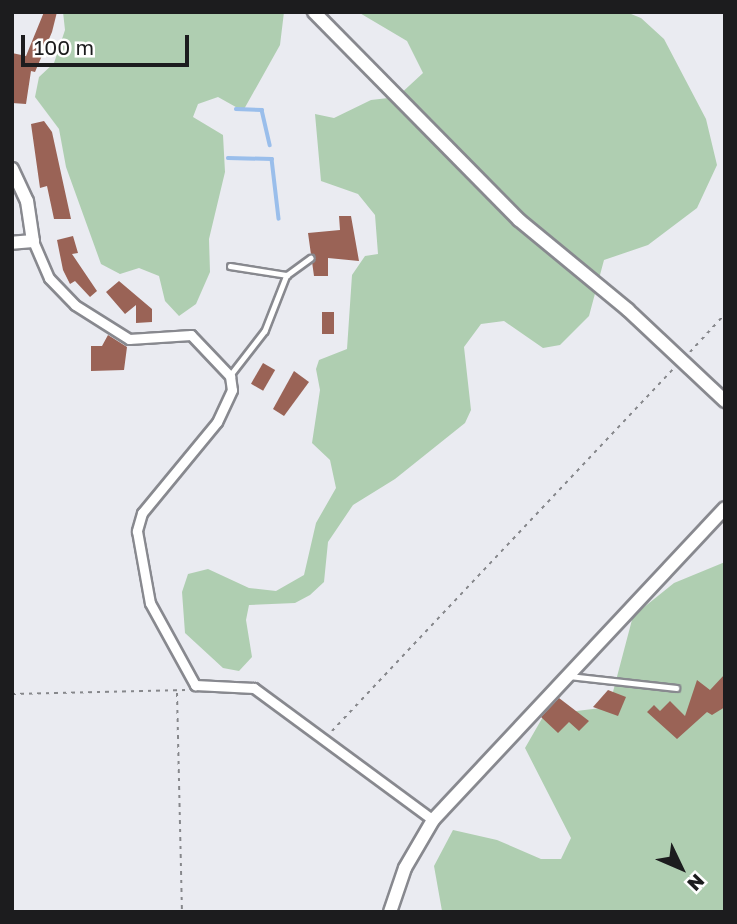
<!DOCTYPE html>
<style>
body{margin:0}
#map{position:relative;width:737px;height:924px;overflow:hidden;background:#eaebf1;font-family:"Golos Text",sans-serif}
div>[style]{position:absolute}
.green>*{inset:0;background:#afceb1}
.stream>*{height:3.5px;margin:-1.75px;padding:0 1.75px;transform-origin:1.75px;border-radius:1.75px;background:#9abeeb}
.building>*{inset:0;background:#9a6356;transform-origin:0 0}
.path>*{height:2px;margin-top:-1px;transform-origin:0;background:repeating-linear-gradient(90deg,#86878b 0 3.5px,transparent 0 8.5px)}
.roads{filter:drop-shadow(2px 0 #88898f) drop-shadow(-2px 0 #88898f) drop-shadow(0 2px #88898f) drop-shadow(0 -2px #88898f)}
.lane>*{height:4.5px;margin:-2.25px;padding:0 2.25px;transform-origin:2.25px;border-radius:2.25px;background:#fff}
.street>*{height:9px;margin:-4.5px;padding:0 4.5px;transform-origin:4.5px;border-radius:4.5px;background:#fff}
.secondary>*{height:12px;margin:-6px;padding:0 6px;transform-origin:6px;border-radius:6px;background:#fff}
span{translate:-50% -50%;white-space:nowrap;text-align:center;line-height:1.15;-webkit-text-stroke:5px #fff;paint-order:stroke}
.frame{position:absolute;inset:0;border:14px solid #1c1c1e;pointer-events:none}
.north{position:absolute;left:646px;top:833px;width:70px;height:70px;-webkit-text-stroke:5px #fff;paint-order:stroke;rotate:134deg;font-size:19px;font-weight:700;line-height:28px;text-align:center;color:#1c1c1e}
.north::after{content:'';display:block;margin:auto;width:24px;height:32px;background:#1c1c1e;clip-path:polygon(50% 0,100% 100%,50% 72%,0 100%)}
.scale{position:absolute;left:21px;top:35px;width:168px;height:32px;box-sizing:border-box;border:4px solid #1c1c1e;border-top:0;padding-left:9px;font-size:21px;line-height:24px;white-space:nowrap;color:#1c1c1e;-webkit-text-stroke:5px #fff;paint-order:stroke}
</style>
<div id="map">
<div class="green">
<i style="clip-path:polygon(63px 12px,284px 12px,280px 45px,243px 111px,218px 97px,198px 104px,193px 117px,223px 135px,225px 172px,209px 239px,210px 272px,196px 304px,179px 316px,165px 301px,159px 276px,139px 268px,120px 274px,101px 264px,66px 167px,59px 129px,35px 97px,39px 77px,54px 63px,65px 30px)"></i>
<i style="clip-path:polygon(358px 12px,626px 12px,641px 18px,664px 39px,706px 119px,717px 165px,697px 208px,648px 245px,604px 260px,589px 316px,560px 345px,543px 348px,504px 321px,481px 324px,464px 347px,471px 410px,465px 423px,395px 479px,353px 505px,328px 542px,324px 582px,310px 595px,295px 603px,249px 605px,246px 620px,252px 657px,239px 671px,223px 668px,185px 633px,182px 592px,188px 574px,208px 569px,249px 588px,276px 591px,304px 575px,316px 523px,336px 488px,330px 460px,312px 443px,320px 390px,316px 369px,319px 360px,347px 349px,352px 275px,365px 256px,378px 254px,375px 215px,358px 194px,321px 181px,315px 114px,334px 118px,371px 100px,397px 97px,423px 73px,407px 41px)"></i>
<i style="clip-path:polygon(725px 562px,725px 912px,442px 911px,434px 866px,453px 830px,497px 840px,541px 859px,561px 859px,571px 838px,525px 748px,544px 715px,609px 707px,633px 616px,674px 583px)"></i>
</div>
<div class="stream">
<i style="left:236px;top:109px;width:26px;rotate:2deg"></i>
<i style="left:262px;top:110px;width:36px;rotate:77deg"></i>
<i style="left:228px;top:158px;width:44px;rotate:1.3deg"></i>
<i style="left:272px;top:159px;width:60px;rotate:83.3deg"></i>
<i style="left:12px;top:205px;width:30px;rotate:90deg"></i>
</div>
<div class="building">
<i style="clip-path:polygon(44px 12px,57px 12px,52px 32px,35px 72px,31px 71px,26px 104px,12px 103px,12px 53px,26px 56px)"></i>
<i style="clip-path:polygon(44px 121px,52px 132px,71px 219px,54px 219px,47px 186px,40px 188px,31px 124px)"></i>
<i style="clip-path:polygon(339px 216px,351px 216px,359px 261px,328px 258px,328px 276px,314px 276px,308px 233px,340px 230px)"></i>
<i style="clip-path:polygon(73px 236px,78px 253px,72px 254px,97px 291px,90px 297px,75px 281px,70px 284px,63px 270px,57px 240px)"></i>
<i style="clip-path:polygon(119px 281px,152px 309px,152px 322px,136px 323px,136px 305px,125px 314px,106px 292px)"></i>
<i style="left:322px;top:312px;width:12px;height:22px"></i>
<i style="clip-path:polygon(108px 335px,127px 347px,124px 370px,91px 371px,91px 346px,102px 346px)"></i>
<i style="left:263px;top:363px;width:14px;height:24px;rotate:30deg"></i>
<i style="clip-path:polygon(294px 371px,309px 382px,284px 416px,273px 409px)"></i>
<i style="clip-path:polygon(725px 674px,725px 707px,712px 715px,707px 712px,677px 739px,647px 712px,654px 705px,660px 711px,670px 701px,685px 716px,697px 680px,710px 690px)"></i>
<i style="clip-path:polygon(608px 690px,626px 697px,618px 716px,593px 707px)"></i>
<i style="clip-path:polygon(559px 698px,589px 721px,579px 731px,569px 722px,558px 733px,541px 717px)"></i>
</div>
<div class="path">
<i style="left:690px;top:352px;width:52px;rotate:-47.4deg"></i>
<i style="left:177px;top:693px;width:219px;rotate:88.7deg"></i>
<i style="left:12px;top:694px;width:174px;rotate:-1.3deg"></i>
<i style="left:332px;top:731px;width:499px;rotate:-46.7deg"></i>
</div>
<div class="roads">
<div class="lane">
<i style="left:230px;top:266px;width:58px;rotate:9deg"></i>
<i style="left:287px;top:275px;width:60px;rotate:111.4deg"></i>
<i style="left:265px;top:331px;width:56px;rotate:127.7deg"></i>
<i style="left:287px;top:275px;width:29px;rotate:-36deg"></i>
<i style="left:569px;top:676px;width:108px;rotate:6.4deg"></i>
</div>
<div class="street">
<i style="left:33px;top:241px;width:40px;rotate:66.6deg"></i>
<i style="left:49px;top:278px;width:37px;rotate:46deg"></i>
<i style="left:75px;top:305px;width:64px;rotate:32.2deg"></i>
<i style="left:129px;top:339px;width:62px;rotate:-3.7deg"></i>
<i style="left:191px;top:335px;width:57px;rotate:46.4deg"></i>
<i style="left:230px;top:376px;width:14px;rotate:82deg"></i>
<i style="left:232px;top:390px;width:35px;rotate:115deg"></i>
<i style="left:217px;top:422px;width:118px;rotate:129.5deg"></i>
<i style="left:142px;top:513px;width:19px;rotate:106deg"></i>
<i style="left:137px;top:531px;width:73px;rotate:79.8deg"></i>
<i style="left:150px;top:603px;width:94px;rotate:61.2deg"></i>
<i style="left:195px;top:685px;width:59px;rotate:2.9deg"></i>
<i style="left:254px;top:688px;width:222px;rotate:36.4deg"></i>
</div>
<div class="secondary">
<i style="left:314px;top:12px;width:292px;rotate:45.4deg"></i>
<i style="left:519px;top:220px;width:141px;rotate:39.5deg"></i>
<i style="left:628px;top:310px;width:133px;rotate:43.2deg"></i>
<i style="left:12px;top:169px;width:35px;rotate:65deg"></i>
<i style="left:27px;top:201px;width:40px;rotate:81.5deg"></i>
<i style="left:33px;top:241px;width:21px;rotate:175deg"></i>
<i style="left:390px;top:912px;width:46px;rotate:-71.2deg"></i>
<i style="left:405px;top:868px;width:56px;rotate:-59.7deg"></i>
<i style="left:433px;top:820px;width:427px;rotate:-46.9deg"></i>
</div>
</div>
<div class="frame"></div>
<div class="north">N</div>
<div class="scale">100 m</div>
</div>
